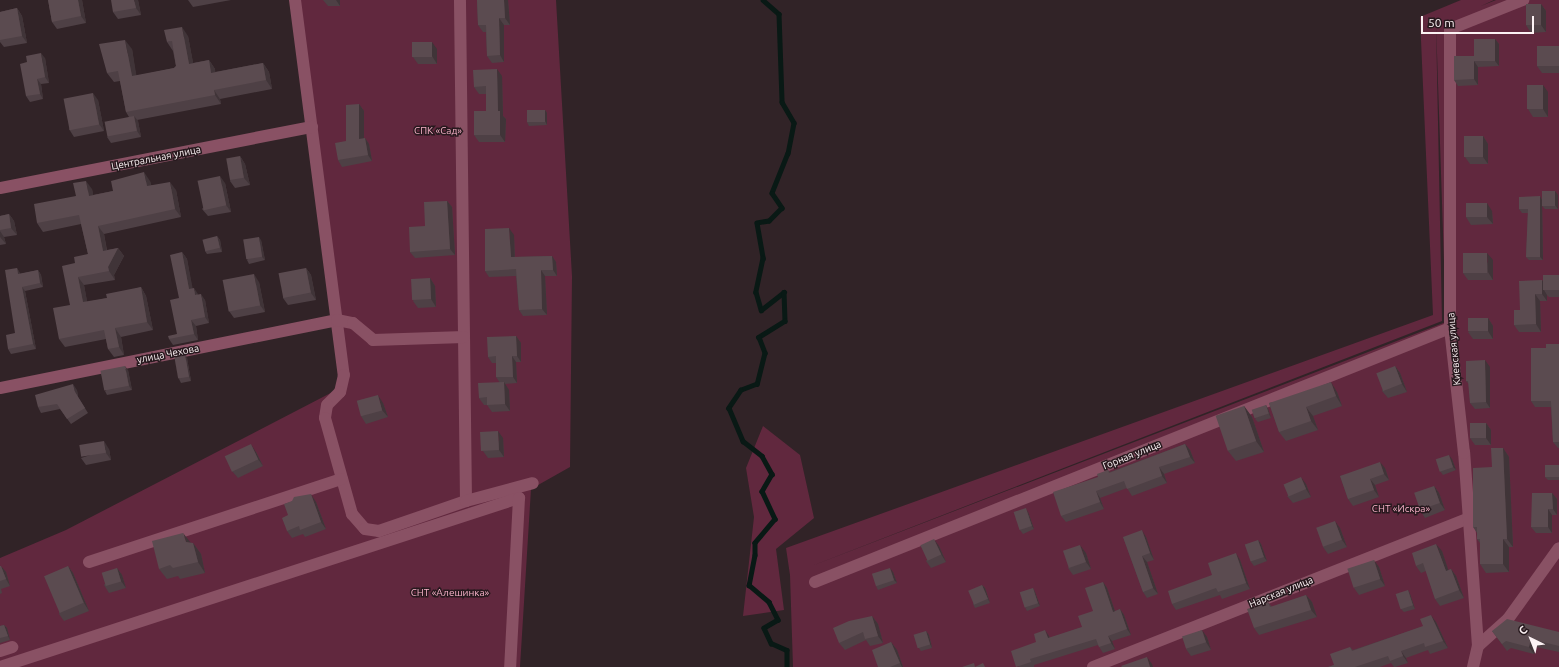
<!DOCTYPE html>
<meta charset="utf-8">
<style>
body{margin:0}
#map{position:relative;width:1559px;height:667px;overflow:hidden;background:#312327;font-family:Ubuntu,sans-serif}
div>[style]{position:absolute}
.green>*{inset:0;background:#61283e}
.stream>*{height:4.5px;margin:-2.25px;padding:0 2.25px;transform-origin:2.25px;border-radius:2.25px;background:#091915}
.minor>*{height:12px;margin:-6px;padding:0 6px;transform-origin:6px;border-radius:6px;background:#895164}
.wall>*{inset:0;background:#4e4045}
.shaded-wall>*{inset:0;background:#403438}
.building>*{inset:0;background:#5b4b50;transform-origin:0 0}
span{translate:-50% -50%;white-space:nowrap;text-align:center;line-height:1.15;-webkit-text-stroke:3px #27191e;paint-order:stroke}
.park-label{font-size:10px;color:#fbb4cb}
.street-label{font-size:10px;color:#fcf2f4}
.north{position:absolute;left:1511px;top:619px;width:40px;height:40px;-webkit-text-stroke:3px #27191e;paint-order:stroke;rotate:317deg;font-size:11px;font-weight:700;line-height:16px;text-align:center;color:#fcf2f4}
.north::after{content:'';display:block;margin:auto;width:14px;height:18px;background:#fcf2f4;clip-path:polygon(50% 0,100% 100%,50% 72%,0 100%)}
.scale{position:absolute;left:1421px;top:16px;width:113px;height:18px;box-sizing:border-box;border:2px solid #fcf2f4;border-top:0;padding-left:5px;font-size:12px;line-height:14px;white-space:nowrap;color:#fcf2f4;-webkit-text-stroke:3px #27191e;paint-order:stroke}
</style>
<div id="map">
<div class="green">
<i style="clip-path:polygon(291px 0,556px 0,572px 276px,570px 467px,531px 489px,520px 667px,0 667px,0 558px,66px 530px,348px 384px)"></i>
<i style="clip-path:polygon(evenodd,1461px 0,1494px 0,1481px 6px,1496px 0,1559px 0,1559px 667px,793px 667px,790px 575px,786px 548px,1433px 315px,1420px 17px,1461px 0,1436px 23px,1446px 322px,809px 567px,1442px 321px,1436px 23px)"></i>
<i style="clip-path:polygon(763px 426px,800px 455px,814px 518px,776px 549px,784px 610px,743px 616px,754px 517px,746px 468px)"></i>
</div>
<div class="stream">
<i style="left:763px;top:0;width:21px;rotate:41deg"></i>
<i style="left:779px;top:14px;width:88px;rotate:88deg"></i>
<i style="left:782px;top:102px;width:24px;rotate:60deg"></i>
<i style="left:794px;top:123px;width:31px;rotate:101deg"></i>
<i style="left:788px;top:153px;width:43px;rotate:111.8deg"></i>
<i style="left:772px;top:193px;width:18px;rotate:56deg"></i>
<i style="left:782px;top:208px;width:18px;rotate:135deg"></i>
<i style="left:769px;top:221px;width:12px;rotate:171deg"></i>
<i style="left:757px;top:223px;width:36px;rotate:80deg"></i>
<i style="left:763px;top:258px;width:35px;rotate:102deg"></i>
<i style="left:756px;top:292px;width:19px;rotate:74deg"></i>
<i style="left:761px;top:310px;width:29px;rotate:-38deg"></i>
<i style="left:784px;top:292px;width:29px;rotate:88deg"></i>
<i style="left:785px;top:321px;width:31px;rotate:148deg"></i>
<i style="left:759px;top:337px;width:17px;rotate:69deg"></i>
<i style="left:765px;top:353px;width:32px;rotate:104deg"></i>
<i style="left:757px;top:384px;width:17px;rotate:159deg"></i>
<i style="left:741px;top:390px;width:22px;rotate:124deg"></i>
<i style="left:729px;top:408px;width:36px;rotate:67deg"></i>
<i style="left:743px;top:441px;width:24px;rotate:38deg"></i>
<i style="left:762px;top:456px;width:21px;rotate:61deg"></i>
<i style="left:772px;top:474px;width:20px;rotate:120deg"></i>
<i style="left:762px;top:491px;width:31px;rotate:65deg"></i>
<i style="left:775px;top:519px;width:31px;rotate:130deg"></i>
<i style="left:755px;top:543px;width:12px;rotate:90deg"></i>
<i style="left:755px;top:555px;width:31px;rotate:101deg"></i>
<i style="left:749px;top:585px;width:26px;rotate:40deg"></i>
<i style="left:769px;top:602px;width:20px;rotate:63deg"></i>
<i style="left:778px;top:620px;width:16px;rotate:150deg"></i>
<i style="left:764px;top:628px;width:17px;rotate:65deg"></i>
<i style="left:771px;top:643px;width:17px;rotate:24deg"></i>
<i style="left:787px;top:650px;width:17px;rotate:90deg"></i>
</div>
<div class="minor">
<i style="left:295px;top:0;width:378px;rotate:82.6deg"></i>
<i style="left:344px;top:375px;width:17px;rotate:103deg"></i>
<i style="left:340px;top:392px;width:18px;rotate:135deg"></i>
<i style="left:327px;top:405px;width:13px;rotate:99deg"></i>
<i style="left:325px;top:418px;width:100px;rotate:74.3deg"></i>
<i style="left:352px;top:514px;width:20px;rotate:49deg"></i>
<i style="left:365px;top:529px;width:14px;rotate:8deg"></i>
<i style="left:379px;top:531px;width:92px;rotate:-19deg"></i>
<i style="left:466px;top:501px;width:501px;rotate:-90.69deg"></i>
<i style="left:0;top:188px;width:318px;rotate:-11.1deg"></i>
<i style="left:0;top:388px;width:344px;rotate:-11.4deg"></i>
<i style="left:337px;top:320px;width:16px;rotate:11deg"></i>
<i style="left:353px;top:323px;width:26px;rotate:40deg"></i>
<i style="left:373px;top:340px;width:91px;rotate:-1.9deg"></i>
<i style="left:466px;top:501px;width:69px;rotate:-15deg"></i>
<i style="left:89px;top:562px;width:266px;rotate:-18.2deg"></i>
<i style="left:815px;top:582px;width:684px;rotate:-21.8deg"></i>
<i style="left:1478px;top:646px;width:40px;rotate:-42deg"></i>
<i style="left:1508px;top:619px;width:87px;rotate:-54.3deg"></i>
<i style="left:0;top:651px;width:13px;rotate:-18deg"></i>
<i style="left:0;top:667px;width:546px;rotate:-18.04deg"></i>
<i style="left:519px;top:498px;width:169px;rotate:93deg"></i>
<i style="left:1093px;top:667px;width:404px;rotate:-21.6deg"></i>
<i style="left:1473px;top:667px;width:22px;rotate:-77deg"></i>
<i style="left:1478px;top:646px;width:194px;rotate:-94.1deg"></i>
<i style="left:1464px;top:453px;width:126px;rotate:-96.4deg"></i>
<i style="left:1450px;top:328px;width:299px;rotate:-90deg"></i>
<i style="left:1450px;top:29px;width:79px;rotate:-21.7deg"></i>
</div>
<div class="wall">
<i style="clip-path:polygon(48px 0,82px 0,86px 23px,57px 29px,52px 22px)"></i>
<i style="clip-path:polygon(138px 0,141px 15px,118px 19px,113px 12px)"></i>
<i style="clip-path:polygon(188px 0,231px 0,193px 7px)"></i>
<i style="clip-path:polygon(323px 0,340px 0,340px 6px,328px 6px)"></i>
<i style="clip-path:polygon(477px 0,508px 0,510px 25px,504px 25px,504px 62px,492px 63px,487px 56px,486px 32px,483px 32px,478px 25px)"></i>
<i style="clip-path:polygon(1541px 4px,1546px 11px,1546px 32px,1531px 33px,1526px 25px)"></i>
<i style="clip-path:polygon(17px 8px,22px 16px,27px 43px,4px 47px,0 42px,0 12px)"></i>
<i style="clip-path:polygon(188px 36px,193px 63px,209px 60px,215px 69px,215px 72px,263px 63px,269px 72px,272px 89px,220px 99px,221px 104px,137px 120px,138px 121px,141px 137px,111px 143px,107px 137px,129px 117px,126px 112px,120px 81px,114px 82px,107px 73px,132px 49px,136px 76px,174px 68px,176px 66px,173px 51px,167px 42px)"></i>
<i style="clip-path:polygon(1495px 39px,1499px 44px,1499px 66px,1478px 67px,1478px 85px,1458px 86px,1454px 80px,1474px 56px)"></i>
<i style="clip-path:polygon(1559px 46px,1559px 73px,1542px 73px,1537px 66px)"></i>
<i style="clip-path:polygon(437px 49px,437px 64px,418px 64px,413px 57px)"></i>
<i style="clip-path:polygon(45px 58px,49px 83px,41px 84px,43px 99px,30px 102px,26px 96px)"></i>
<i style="clip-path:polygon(502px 76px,503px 116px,506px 119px,505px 142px,479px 142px,474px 135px,486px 111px,486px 94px,479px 94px,474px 87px)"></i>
<i style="clip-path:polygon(1548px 92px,1548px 117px,1533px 117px,1528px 109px)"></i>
<i style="clip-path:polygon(98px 100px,104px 131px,74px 137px,69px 129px)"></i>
<i style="clip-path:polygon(359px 104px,364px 111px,364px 138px,365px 138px,369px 144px,372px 161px,342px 167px,338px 160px,346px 141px)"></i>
<i style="clip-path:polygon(545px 110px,547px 113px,547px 125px,529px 126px,527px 122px)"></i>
<i style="clip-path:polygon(1483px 136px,1488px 144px,1488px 164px,1470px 164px,1465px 157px)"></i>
<i style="clip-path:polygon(240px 156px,245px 164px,250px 185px,235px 188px,230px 181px)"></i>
<i style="clip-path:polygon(150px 181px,151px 185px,176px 190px,181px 217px,104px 234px,107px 250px,118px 248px,124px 256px,114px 275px,115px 280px,84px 285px,87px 302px,107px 298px,141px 287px,146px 296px,153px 330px,121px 337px,124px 355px,114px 357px,108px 349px,106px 339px,65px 347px,59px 339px,70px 305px,75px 263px,88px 254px,81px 224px,43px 232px,37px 223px,76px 196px,92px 189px,93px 195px,113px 191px)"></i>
<i style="clip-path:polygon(225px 183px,231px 212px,208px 216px,202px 209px)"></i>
<i style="clip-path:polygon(1558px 195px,1558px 209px,1545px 209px,1542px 206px)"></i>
<i style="clip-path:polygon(1540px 196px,1542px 200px,1543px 260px,1529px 260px,1526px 257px,1528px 213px,1522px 213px,1519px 209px)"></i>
<i style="clip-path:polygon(447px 201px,452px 207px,455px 255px,415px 258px,410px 252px,425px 226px)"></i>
<i style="clip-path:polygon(1492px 211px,1493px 224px,1471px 225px,1466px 217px)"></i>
<i style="clip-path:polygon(9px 214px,14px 221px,17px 235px,4px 237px,6px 244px,0 245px,0 216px)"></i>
<i style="clip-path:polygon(514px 235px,515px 257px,552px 256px,556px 262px,557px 276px,545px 276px,547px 315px,523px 316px,519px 310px,516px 276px,489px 277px,485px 271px)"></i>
<i style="clip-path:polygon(217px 236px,220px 240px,222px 252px,207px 254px,205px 251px)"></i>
<i style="clip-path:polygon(261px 240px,265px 260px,249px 264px,247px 260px)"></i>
<i style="clip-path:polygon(182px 252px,187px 259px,192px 288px,198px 295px,205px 300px,209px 323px,196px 326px,198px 340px,173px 345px,169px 339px,177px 334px)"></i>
<i style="clip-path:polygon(1493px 260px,1493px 280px,1468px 280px,1463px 273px)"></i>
<i style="clip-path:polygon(17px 268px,20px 274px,38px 270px,41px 275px,43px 287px,25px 291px,36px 349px,11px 354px,8px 349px,15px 333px)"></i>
<i style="clip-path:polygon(306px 268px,311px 275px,316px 300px,288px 305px,283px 298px)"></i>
<i style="clip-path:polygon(1559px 275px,1559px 297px,1549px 297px,1547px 295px,1547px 301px,1540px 301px,1541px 332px,1519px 332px,1514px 325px,1520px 310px,1542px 280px,1544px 283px)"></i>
<i style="clip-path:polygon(430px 278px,435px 286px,436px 307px,418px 308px,413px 301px)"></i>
<i style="clip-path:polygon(259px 282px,265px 312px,234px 318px,229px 311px)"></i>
<i style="clip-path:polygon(1488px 318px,1493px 326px,1493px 339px,1473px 339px,1468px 332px)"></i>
<i style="clip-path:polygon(516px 336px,521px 343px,521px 362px,516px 362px,517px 383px,505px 384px,509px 390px,510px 411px,492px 412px,487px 405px,484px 405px,479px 398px,500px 383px,496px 377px,496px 363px,492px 363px,488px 357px)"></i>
<i style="clip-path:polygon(1559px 344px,1559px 448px,1558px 448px,1553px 442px,1551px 407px,1535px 407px,1531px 401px,1546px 348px)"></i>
<i style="clip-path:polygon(187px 358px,191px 381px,181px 383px,179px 379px)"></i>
<i style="clip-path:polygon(1395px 366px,1400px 373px,1407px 392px,1388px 398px,1382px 391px)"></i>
<i style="clip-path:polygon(1490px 367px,1490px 408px,1475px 409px,1470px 403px,1469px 384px,1466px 381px)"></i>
<i style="clip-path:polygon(128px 370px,132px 390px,107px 395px,105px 391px)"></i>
<i style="clip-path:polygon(77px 390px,78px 397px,88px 413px,71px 424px,60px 409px,41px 413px,38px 407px)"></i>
<i style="clip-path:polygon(1337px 392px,1342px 406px,1313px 416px,1318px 430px,1286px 441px,1279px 432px,1269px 403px)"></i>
<i style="clip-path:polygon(383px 403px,388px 417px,366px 424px,361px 416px)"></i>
<i style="clip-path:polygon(1266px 405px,1268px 409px,1271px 418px,1258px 422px,1255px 419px)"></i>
<i style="clip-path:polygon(1244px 406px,1252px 417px,1264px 452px,1236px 461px,1228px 451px)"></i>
<i style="clip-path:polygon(1486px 423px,1491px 430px,1491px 445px,1475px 445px,1470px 438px)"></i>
<i style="clip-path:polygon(503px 438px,504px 457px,488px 458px,483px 451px)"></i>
<i style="clip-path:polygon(1185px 444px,1190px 450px,1195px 463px,1164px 474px,1167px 483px,1132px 496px,1127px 488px,1100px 498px,1104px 509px,1066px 522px,1061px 516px,1098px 477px,1108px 470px,1110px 472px)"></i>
<i style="clip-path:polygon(1503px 448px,1509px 457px,1513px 547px,1509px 547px,1509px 572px,1486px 573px,1480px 564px,1480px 543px,1477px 539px,1477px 533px,1473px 527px,1492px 467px)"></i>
<i style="clip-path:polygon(109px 449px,111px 460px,86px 465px,81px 458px)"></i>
<i style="clip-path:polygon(256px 452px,263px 466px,238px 478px,232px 471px)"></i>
<i style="clip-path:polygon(1452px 459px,1456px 470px,1443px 475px,1440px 471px)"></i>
<i style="clip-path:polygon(1559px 465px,1559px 480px,1548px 480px,1545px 477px)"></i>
<i style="clip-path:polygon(1385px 468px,1389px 480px,1375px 485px,1379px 497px,1353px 506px,1348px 499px,1340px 476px)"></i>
<i style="clip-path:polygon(1306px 484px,1311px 497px,1293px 503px,1287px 496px)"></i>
<i style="clip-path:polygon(1434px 486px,1439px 493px,1445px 510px,1425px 518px,1420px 510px)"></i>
<i style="clip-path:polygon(1552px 493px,1557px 499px,1557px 515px,1552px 515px,1552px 533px,1536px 533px,1531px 527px)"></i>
<i style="clip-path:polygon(316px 502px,326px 529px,305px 537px,303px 534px,292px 538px,287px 531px,288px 515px)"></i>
<i style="clip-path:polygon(1028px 512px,1034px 529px,1023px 534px,1020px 530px)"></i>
<i style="clip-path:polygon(1340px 528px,1347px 547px,1328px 554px,1323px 547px)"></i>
<i style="clip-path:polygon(1123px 537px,1146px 537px,1154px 560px,1147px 562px,1158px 594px,1147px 598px,1143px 592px)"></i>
<i style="clip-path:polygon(1258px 540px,1261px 544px,1267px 561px,1254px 566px,1251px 562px)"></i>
<i style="clip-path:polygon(191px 543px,193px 543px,201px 554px,205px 573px,180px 579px,178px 576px,167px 579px,159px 569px)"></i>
<i style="clip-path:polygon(939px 546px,946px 562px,931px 568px,926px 561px)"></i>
<i style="clip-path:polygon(1442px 551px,1448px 570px,1451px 569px,1456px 576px,1464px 598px,1440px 606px,1435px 599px,1426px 571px,1421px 573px,1416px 566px)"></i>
<i style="clip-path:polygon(1086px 553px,1091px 569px,1073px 575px,1068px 568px)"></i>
<i style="clip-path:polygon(1240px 560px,1250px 589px,1222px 599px,1220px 595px,1176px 610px,1172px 604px,1212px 575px)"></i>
<i style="clip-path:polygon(0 566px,6px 572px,10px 586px,1px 589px,2px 593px,0 594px)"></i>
<i style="clip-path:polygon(68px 566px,73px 573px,89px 611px,64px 621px,59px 614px)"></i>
<i style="clip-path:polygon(1379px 567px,1385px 586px,1359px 595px,1354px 588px)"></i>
<i style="clip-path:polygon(117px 568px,122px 575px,126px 588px,109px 593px,104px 585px)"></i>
<i style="clip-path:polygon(893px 572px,897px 583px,878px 590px,876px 586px)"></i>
<i style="clip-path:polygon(1103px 582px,1107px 588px,1115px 611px,1120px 609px,1124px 615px,1131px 635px,1112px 641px,1115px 649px,1103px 653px,1098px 645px,1034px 665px,1034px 667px,1018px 667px,1036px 642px,1049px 636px,1050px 638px,1082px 627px,1093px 611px)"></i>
<i style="clip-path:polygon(982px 585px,985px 588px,990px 603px,975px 608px,973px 604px)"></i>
<i style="clip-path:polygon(1033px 588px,1035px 592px,1040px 606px,1027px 611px,1025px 607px)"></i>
<i style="clip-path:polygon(1408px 590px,1410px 594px,1415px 609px,1404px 612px,1401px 609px)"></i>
<i style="clip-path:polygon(1306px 595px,1312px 602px,1317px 617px,1259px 635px,1254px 628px,1268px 602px,1272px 607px)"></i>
<i style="clip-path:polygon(872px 616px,878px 624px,883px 643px,870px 646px,866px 640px,845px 650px,839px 643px)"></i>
<i style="clip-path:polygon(1436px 622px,1448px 648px,1430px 654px,1428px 650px,1406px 658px,1408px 663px,1395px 667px,1394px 667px,1391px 663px,1380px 667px,1328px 667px,1334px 665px,1350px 647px,1353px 650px)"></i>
<i style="clip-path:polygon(4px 625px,7px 628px,10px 640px,0 643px,0 626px)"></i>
<i style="clip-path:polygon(926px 631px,929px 635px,932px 648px,921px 651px,918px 647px)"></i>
<i style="clip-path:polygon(1492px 631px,1559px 632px,1559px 652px,1536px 647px,1534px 654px,1511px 648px,1507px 651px)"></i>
<i style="clip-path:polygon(1207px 637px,1211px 650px,1191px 656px,1186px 649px)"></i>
<i style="clip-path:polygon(891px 642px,897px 650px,903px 667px,878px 667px)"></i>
</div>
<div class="shaded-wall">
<i style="clip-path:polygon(78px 0,82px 0,86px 23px,81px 16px)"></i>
<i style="clip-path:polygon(134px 0,138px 0,141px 15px,136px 8px)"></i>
<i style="clip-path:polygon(336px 0,340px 0,340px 6px)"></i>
<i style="clip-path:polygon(504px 0,508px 0,510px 25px,505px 18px)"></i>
<i style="clip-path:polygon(1541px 4px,1546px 11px,1546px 32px,1541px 25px)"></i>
<i style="clip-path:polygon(17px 8px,22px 16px,27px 43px,22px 36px)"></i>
<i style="clip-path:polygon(499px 18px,504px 25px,504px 62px,500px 55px)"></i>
<i style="clip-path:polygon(182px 27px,188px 36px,195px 73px,189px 64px)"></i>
<i style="clip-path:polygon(1495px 39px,1499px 44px,1499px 66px,1495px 61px)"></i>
<i style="clip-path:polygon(125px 40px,132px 49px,138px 85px,132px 76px)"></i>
<i style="clip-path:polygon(432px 42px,437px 49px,437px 64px,432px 56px)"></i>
<i style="clip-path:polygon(41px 53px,45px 58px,49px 83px,45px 77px)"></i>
<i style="clip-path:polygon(209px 60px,215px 69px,217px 82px,211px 73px)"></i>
<i style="clip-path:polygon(1474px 61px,1478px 67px,1478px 85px,1474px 79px)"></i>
<i style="clip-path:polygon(263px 63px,269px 72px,272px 89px,266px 80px)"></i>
<i style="clip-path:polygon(497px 69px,502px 76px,503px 116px,506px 119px,505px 142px,500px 135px,498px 111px)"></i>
<i style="clip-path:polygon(37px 79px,41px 84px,43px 99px,40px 94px)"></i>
<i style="clip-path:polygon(1543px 85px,1548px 92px,1548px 117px,1543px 109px)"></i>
<i style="clip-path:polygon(214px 90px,220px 99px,221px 104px,215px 95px)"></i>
<i style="clip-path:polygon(93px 93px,98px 100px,104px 131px,99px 124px)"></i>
<i style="clip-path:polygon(359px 104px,364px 111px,364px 145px,359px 139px)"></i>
<i style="clip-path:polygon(545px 110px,547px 113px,547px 125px,545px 121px)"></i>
<i style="clip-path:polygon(134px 116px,138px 121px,141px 137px,137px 131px)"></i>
<i style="clip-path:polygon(1483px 136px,1488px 144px,1488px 164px,1483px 157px)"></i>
<i style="clip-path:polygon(365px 138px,369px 144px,372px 161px,368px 155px)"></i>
<i style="clip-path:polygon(240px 156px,245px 164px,250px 185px,244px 178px)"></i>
<i style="clip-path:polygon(144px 172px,150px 181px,153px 194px,147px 186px)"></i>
<i style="clip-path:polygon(220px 176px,225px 183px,231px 212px,226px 205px)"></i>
<i style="clip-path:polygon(86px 181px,92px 189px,95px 204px,89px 196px)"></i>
<i style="clip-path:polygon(170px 182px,176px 190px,181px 217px,175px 209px)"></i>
<i style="clip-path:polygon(1555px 191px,1558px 195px,1558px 209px,1555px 205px)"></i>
<i style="clip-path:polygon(1540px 196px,1542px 200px,1543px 260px,1540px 257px)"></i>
<i style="clip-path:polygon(447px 201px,452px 207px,455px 255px,450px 249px)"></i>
<i style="clip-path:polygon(1487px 203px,1492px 211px,1493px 224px,1487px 217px)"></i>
<i style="clip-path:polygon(9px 214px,14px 221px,17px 235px,11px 228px)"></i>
<i style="clip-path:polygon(98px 226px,104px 234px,108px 259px,103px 251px)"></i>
<i style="clip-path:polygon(509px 228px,514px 235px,515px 263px,511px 257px)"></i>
<i style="clip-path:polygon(0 231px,4px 237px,6px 244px,0 237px)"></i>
<i style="clip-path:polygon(217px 236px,220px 240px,222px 252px,220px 248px)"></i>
<i style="clip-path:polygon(259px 237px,261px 240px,265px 260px,262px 257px)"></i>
<i style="clip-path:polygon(118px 248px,124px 256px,114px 275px,115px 280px,109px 271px,108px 267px)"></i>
<i style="clip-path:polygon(182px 252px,187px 259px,194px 295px,189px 289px)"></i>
<i style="clip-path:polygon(1487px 253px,1493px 260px,1493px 280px,1488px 272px)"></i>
<i style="clip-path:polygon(552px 256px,556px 262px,557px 276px,553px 270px)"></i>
<i style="clip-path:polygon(17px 268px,20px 273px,21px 279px,18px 274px)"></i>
<i style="clip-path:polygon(306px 268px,311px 275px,316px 300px,311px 293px)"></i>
<i style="clip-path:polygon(38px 270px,41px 275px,43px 287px,40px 283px)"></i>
<i style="clip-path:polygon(541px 270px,545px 276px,547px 315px,542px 309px)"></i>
<i style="clip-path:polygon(254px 274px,259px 282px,265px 312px,260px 305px)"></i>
<i style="clip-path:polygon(78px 277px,84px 285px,89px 311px,83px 302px)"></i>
<i style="clip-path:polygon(430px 278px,435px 286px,436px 307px,431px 299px)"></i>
<i style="clip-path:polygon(1542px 280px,1547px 288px,1544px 290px,1547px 295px,1547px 301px,1542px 294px)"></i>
<i style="clip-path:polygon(22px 287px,25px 291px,36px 349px,33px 344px)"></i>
<i style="clip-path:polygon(141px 287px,146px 296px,153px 330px,147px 322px)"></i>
<i style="clip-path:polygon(194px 288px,198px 294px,195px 295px)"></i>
<i style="clip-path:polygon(201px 294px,205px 300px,209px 323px,205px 317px)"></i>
<i style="clip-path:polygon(1535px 294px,1540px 301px,1541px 332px,1536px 324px)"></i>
<i style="clip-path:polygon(1488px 318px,1493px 326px,1493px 339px,1488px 331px)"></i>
<i style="clip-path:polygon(191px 320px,196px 326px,198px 340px,194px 334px)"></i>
<i style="clip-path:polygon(115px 328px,121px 337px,124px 355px,119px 347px)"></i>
<i style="clip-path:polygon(516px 336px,521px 343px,521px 362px,517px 356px)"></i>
<i style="clip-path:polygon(185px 354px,187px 358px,191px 381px,189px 377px)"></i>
<i style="clip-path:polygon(512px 356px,516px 362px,517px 383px,513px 377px)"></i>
<i style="clip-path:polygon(1485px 360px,1490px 367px,1490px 408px,1486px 402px)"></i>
<i style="clip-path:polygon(125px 366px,128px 370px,132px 390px,129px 386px)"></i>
<i style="clip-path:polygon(1395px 366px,1400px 373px,1407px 392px,1402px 384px)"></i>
<i style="clip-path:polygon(504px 382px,509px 390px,510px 411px,505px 404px)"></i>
<i style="clip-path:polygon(1331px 382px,1337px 392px,1342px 406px,1336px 396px)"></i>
<i style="clip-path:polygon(73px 384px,77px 390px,78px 397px,88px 413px,75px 392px)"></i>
<i style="clip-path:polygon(378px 395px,383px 403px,388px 417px,382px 410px)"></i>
<i style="clip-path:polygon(1266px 405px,1268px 409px,1271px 418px,1269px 414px)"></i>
<i style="clip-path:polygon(1244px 406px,1252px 417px,1264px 452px,1256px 441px)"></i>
<i style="clip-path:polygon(1306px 407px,1313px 416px,1318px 430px,1311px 421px)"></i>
<i style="clip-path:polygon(1486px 423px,1491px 430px,1491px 445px,1486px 438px)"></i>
<i style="clip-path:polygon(498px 431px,503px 438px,504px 457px,499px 450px)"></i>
<i style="clip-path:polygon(104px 441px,109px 449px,111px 460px,106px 453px)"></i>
<i style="clip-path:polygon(251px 444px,256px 452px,263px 466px,258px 459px)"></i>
<i style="clip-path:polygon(1185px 444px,1190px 450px,1195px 463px,1190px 457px)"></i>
<i style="clip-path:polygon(1503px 448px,1509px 457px,1513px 547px,1507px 539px)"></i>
<i style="clip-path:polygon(1449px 455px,1452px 459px,1456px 470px,1453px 467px)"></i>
<i style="clip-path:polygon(1380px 462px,1385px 468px,1389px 480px,1384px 474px)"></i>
<i style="clip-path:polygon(1159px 467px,1164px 474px,1167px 483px,1162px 476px)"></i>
<i style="clip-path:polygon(1301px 477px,1306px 484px,1311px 497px,1306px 489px)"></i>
<i style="clip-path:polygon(1370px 479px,1375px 485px,1379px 497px,1374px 490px)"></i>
<i style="clip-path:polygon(1434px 486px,1439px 493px,1445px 510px,1440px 503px)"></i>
<i style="clip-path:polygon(1096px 491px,1100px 498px,1104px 509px,1100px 502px)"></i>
<i style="clip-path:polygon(1552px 493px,1557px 499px,1557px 515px,1553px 509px)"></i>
<i style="clip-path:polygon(311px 494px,316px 502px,326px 529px,321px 522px)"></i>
<i style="clip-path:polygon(1026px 508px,1028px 512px,1034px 529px,1032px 526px)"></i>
<i style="clip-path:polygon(1548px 509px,1552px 515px,1552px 533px,1548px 527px)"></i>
<i style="clip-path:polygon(1335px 521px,1340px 528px,1347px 547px,1342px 540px)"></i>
<i style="clip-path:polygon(1142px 530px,1146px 537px,1154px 560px,1150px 553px)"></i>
<i style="clip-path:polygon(183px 533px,191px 543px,186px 542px)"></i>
<i style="clip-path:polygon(934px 539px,939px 546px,946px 562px,941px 554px)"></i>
<i style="clip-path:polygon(1503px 539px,1509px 547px,1509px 572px,1503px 564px)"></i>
<i style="clip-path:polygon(1258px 540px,1261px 544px,1267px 561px,1264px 557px)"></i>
<i style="clip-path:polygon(193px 543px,201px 554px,205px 573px,198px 562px)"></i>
<i style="clip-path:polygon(1436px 544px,1442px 551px,1451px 578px,1446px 571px)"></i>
<i style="clip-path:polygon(1080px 545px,1086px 553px,1091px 569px,1086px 562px)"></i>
<i style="clip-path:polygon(1236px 553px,1240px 560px,1250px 589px,1246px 583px)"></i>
<i style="clip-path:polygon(1142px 556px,1147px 562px,1158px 594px,1153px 588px)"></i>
<i style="clip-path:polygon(1374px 560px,1379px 567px,1385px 586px,1380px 579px)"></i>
<i style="clip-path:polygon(1px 566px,6px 572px,10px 586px,6px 579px)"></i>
<i style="clip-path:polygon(68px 566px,73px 573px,89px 611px,84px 603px)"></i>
<i style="clip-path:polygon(117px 568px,122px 575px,126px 588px,121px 581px)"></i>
<i style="clip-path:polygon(890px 568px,893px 572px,897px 583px,894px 580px)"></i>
<i style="clip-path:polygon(1451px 569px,1456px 576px,1464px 598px,1459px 590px)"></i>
<i style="clip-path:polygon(1103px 582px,1107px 588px,1117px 617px,1113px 612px)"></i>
<i style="clip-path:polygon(982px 585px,985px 588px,990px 603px,988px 599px)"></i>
<i style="clip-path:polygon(1033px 588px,1035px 592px,1040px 606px,1038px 603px)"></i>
<i style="clip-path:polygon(1408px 590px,1410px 594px,1415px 609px,1413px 605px)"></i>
<i style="clip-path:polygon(1306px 595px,1312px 602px,1317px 617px,1311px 610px)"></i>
<i style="clip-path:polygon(1120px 609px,1124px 615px,1131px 635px,1127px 629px)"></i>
<i style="clip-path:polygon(1431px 615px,1436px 622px,1448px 648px,1443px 641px)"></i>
<i style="clip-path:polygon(872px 616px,878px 624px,883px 643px,878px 636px)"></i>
<i style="clip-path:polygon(4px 625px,7px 628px,10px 640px,8px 636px)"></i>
<i style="clip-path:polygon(1045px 630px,1049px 636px,1052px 644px,1048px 638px)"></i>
<i style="clip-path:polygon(1202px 630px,1207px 637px,1211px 650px,1206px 642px)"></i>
<i style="clip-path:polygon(926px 631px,929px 635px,932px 648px,930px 644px)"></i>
<i style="clip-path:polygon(1108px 636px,1112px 641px,1115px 649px,1111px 643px)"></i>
<i style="clip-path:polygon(1531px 639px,1536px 647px,1534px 654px,1529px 647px)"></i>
<i style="clip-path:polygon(891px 642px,897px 650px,903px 667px,902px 667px,900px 663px)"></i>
<i style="clip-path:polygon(1401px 651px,1406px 658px,1408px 663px,1403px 656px)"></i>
<i style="clip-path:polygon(1147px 657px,1152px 664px,1153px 667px,1150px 667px)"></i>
</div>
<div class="building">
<i style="clip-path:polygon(48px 0,78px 0,81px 16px,52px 22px)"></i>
<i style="clip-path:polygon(111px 0,134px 0,136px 8px,113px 12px)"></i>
<i style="clip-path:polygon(477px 0,504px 0,505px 18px,499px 18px,500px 55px,487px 56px,486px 25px,478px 25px)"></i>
<i style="left:1526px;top:4px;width:15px;height:21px"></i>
<i style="clip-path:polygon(17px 8px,22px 36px,0 40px,0 12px)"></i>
<i style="clip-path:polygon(182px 27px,189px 64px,209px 60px,211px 73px,263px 63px,266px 80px,214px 90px,215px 95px,126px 112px,118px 71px,107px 73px,99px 44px,125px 40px,132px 76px,174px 68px,176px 66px,172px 41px,167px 42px,164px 30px)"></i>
<i style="clip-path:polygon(1474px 39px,1495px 39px,1495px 61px,1474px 61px,1474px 79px,1454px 80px,1454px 56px,1474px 56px)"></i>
<i style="left:412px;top:42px;width:20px;height:15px"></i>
<i style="left:1537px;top:46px;width:22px;height:20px"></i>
<i style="clip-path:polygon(41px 53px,45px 77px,37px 79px,40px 94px,26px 96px,20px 64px,27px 62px,26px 56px)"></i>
<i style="clip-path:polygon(497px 69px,498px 111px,500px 111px,500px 135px,474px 135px,474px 111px,486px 111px,486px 86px,474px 87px,473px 70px)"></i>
<i style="left:1527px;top:85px;width:16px;height:24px"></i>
<i style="left:93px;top:93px;width:32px;height:30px;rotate:79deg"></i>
<i style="clip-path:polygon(359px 104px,359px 139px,365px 138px,368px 155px,338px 160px,335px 143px,346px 141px,346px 105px)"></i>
<i style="left:527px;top:110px;width:18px;height:12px"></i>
<i style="left:134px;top:116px;width:15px;height:30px;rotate:79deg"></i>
<i style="left:1483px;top:136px;width:21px;height:19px;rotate:90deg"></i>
<i style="left:240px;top:156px;width:22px;height:14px;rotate:80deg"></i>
<i style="clip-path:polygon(144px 172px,147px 186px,170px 182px,175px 209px,98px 226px,103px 251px,118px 248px,108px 267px,109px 271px,78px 277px,83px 302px,107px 298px,106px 294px,141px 287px,147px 322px,115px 328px,119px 347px,108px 349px,104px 330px,59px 339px,53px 308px,70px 305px,62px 266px,75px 263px,74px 257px,88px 254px,79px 215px,37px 223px,34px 204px,76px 196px,73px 183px,86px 181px,89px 196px,113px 191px,111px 181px)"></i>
<i style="left:220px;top:176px;width:30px;height:23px;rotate:78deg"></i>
<i style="left:1542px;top:191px;width:13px;height:15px"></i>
<i style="clip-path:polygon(1540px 196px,1540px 257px,1526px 257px,1528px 209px,1519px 209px,1519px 197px)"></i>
<i style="clip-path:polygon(447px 201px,450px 249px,410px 252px,409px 227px,425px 226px,424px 202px)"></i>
<i style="left:1487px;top:203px;width:14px;height:21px;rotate:90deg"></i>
<i style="clip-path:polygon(9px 214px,11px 228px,0 230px,0 216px)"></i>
<i style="clip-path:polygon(509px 228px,511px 257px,552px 256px,553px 270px,541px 270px,542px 309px,519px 310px,516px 269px,485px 271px,485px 229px)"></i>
<i style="left:217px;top:236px;width:12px;height:15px;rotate:76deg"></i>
<i style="left:259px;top:237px;width:20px;height:16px;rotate:81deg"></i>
<i style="clip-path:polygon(182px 252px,189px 289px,194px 288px,195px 295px,201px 294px,205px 317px,191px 320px,194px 334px,169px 339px,168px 336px,177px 334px,170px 300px,179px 298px,170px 255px)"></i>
<i style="left:1463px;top:253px;width:24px;height:20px"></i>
<i style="clip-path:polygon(17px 268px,18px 274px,38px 270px,40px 283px,22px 287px,33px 344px,8px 349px,6px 335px,15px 333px,5px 270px)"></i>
<i style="left:306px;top:268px;width:25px;height:28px;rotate:79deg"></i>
<i style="left:254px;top:274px;width:32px;height:32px;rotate:79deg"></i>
<i style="left:1543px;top:275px;width:16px;height:15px"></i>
<i style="left:430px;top:278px;width:21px;height:19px;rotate:87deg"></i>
<i style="clip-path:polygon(1542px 280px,1542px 294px,1535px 294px,1536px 324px,1514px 325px,1514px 310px,1520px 310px,1519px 281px)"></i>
<i style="left:1488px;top:318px;width:13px;height:20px;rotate:90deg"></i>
<i style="clip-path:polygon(516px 336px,517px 356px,512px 356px,513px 377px,496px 377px,496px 356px,488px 357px,487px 337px)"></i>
<i style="clip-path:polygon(1546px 344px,1559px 344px,1559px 442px,1553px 442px,1551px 401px,1531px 401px,1531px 348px,1546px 348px)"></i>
<i style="left:185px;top:354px;width:23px;height:11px;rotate:80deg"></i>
<i style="clip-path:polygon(1485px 360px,1486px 402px,1470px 403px,1468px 381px,1466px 381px,1466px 361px)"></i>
<i style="left:125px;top:366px;width:20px;height:25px;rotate:79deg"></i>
<i style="left:1395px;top:366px;width:19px;height:20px;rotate:69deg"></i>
<i style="clip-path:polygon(504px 382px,505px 404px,487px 405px,487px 397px,479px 398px,478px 383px)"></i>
<i style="clip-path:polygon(1331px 382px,1336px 396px,1306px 407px,1311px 421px,1279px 432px,1269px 403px)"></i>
<i style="clip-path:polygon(73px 384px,75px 392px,85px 408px,67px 419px,57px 404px,38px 407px,35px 395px)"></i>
<i style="left:378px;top:395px;width:16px;height:22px;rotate:75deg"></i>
<i style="left:1266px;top:405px;width:9px;height:15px;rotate:72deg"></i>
<i style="left:1244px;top:406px;width:37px;height:30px;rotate:71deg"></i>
<i style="left:1470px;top:423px;width:16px;height:15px"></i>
<i style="left:498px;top:431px;width:19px;height:18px;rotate:87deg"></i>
<i style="left:104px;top:441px;width:12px;height:25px;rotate:81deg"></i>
<i style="left:251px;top:444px;width:17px;height:29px;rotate:65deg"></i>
<i style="clip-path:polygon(1185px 444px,1190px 457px,1159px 467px,1162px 476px,1127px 489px,1124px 481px,1096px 491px,1100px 502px,1061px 516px,1053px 492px,1098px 477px,1097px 474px,1108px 470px,1109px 473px)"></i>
<i style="clip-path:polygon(1491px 448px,1503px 448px,1507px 539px,1503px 539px,1503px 564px,1480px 564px,1480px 539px,1477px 539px,1477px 527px,1473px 527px,1473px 468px,1492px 467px)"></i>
<i style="left:1449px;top:455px;width:13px;height:14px;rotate:72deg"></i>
<i style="clip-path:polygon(1380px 462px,1384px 474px,1370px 479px,1374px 490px,1348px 499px,1340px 476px)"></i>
<i style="left:1545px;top:465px;width:14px;height:12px"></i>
<i style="left:1301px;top:477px;width:13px;height:19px;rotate:67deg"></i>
<i style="left:1434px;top:486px;width:18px;height:21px;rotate:71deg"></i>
<i style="clip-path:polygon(1532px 493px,1552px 493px,1553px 509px,1548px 509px,1548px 527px,1531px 527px)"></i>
<i style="clip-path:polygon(311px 494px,321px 522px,300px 530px,299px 526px,287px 531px,282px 518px,288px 515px,284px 504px,292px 501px,294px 497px)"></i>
<i style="left:1026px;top:508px;width:19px;height:13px;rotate:72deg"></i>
<i style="left:1335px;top:521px;width:20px;height:20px;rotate:70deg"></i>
<i style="clip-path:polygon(1142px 530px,1150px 553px,1142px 556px,1153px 588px,1143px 592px,1123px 537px)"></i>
<i style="clip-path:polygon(183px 533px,186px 542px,193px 543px,198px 562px,173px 568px,170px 565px,159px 569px,152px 541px)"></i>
<i style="left:934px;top:539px;width:17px;height:15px;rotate:65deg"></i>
<i style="left:1258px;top:540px;width:18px;height:14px;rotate:71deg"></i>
<i style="clip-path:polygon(1436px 544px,1446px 571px,1451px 569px,1459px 590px,1435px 599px,1423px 563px,1416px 566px,1412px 553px)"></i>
<i style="left:1080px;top:545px;width:18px;height:18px;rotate:71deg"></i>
<i style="clip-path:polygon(1236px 553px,1246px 583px,1218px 592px,1216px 588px,1172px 604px,1168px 591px,1212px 575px,1208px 563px)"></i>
<i style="left:1374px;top:560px;width:20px;height:28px;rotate:72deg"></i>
<i style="clip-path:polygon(0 566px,1px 566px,6px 579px,0 581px)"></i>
<i style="left:68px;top:566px;width:40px;height:26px;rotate:67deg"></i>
<i style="left:117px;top:568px;width:14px;height:16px;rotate:73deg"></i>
<i style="left:890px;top:568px;width:13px;height:19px;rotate:72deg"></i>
<i style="clip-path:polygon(1103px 582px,1113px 612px,1120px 609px,1127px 629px,1108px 636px,1111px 643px,1099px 647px,1096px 639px,1030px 659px,1031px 662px,1016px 667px,1011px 651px,1036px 642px,1034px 634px,1045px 630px,1048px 638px,1082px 627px,1078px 616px,1093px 611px,1085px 588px)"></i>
<i style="left:982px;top:585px;width:15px;height:15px;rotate:67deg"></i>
<i style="left:1033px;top:588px;width:16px;height:14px;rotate:72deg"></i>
<i style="left:1408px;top:590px;width:16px;height:13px;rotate:72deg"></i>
<i style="clip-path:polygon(1306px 595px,1311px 610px,1254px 628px,1247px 609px,1268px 602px,1270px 607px)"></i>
<i style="clip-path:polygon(1431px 615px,1443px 641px,1425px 647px,1424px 643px,1401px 651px,1403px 656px,1390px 661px,1388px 656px,1355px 667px,1328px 667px,1334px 665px,1330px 654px,1350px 647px,1352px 651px,1423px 626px,1420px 619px)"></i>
<i style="clip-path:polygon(872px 616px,878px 636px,865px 639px,863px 632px,839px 643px,833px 628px,849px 621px)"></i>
<i style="clip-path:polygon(1507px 619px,1559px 632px,1559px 646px,1531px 639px,1529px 647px,1506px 641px,1502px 644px,1492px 631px)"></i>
<i style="clip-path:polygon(4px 625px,8px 636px,0 638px,0 626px)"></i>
<i style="left:1202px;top:630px;width:13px;height:21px;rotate:72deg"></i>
<i style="left:926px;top:631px;width:14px;height:13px;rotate:73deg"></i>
<i style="clip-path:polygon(891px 642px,900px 663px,890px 667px,878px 667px,872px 650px)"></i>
<i style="clip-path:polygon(1147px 657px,1150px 667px,1122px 667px,1121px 666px)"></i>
<i style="clip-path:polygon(974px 663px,975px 667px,983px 663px,985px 667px,962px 667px)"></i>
</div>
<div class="park-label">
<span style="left:438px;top:131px">СПК «Сад»</span>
<span style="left:1401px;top:509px">СНТ «Искра»</span>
<span style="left:450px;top:593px">СНТ «Алешинка»</span>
</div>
<div class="street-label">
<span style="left:156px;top:158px;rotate:-11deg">Центральная улица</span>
<span style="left:1454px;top:349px;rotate:-95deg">Киевская улица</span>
<span style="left:168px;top:354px;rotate:-11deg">улица Чехова</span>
<span style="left:1132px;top:455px;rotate:-22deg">Горная улица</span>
<span style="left:1281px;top:592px;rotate:-22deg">Нарская улица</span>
</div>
<div class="north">С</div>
<div class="scale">50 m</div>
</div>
